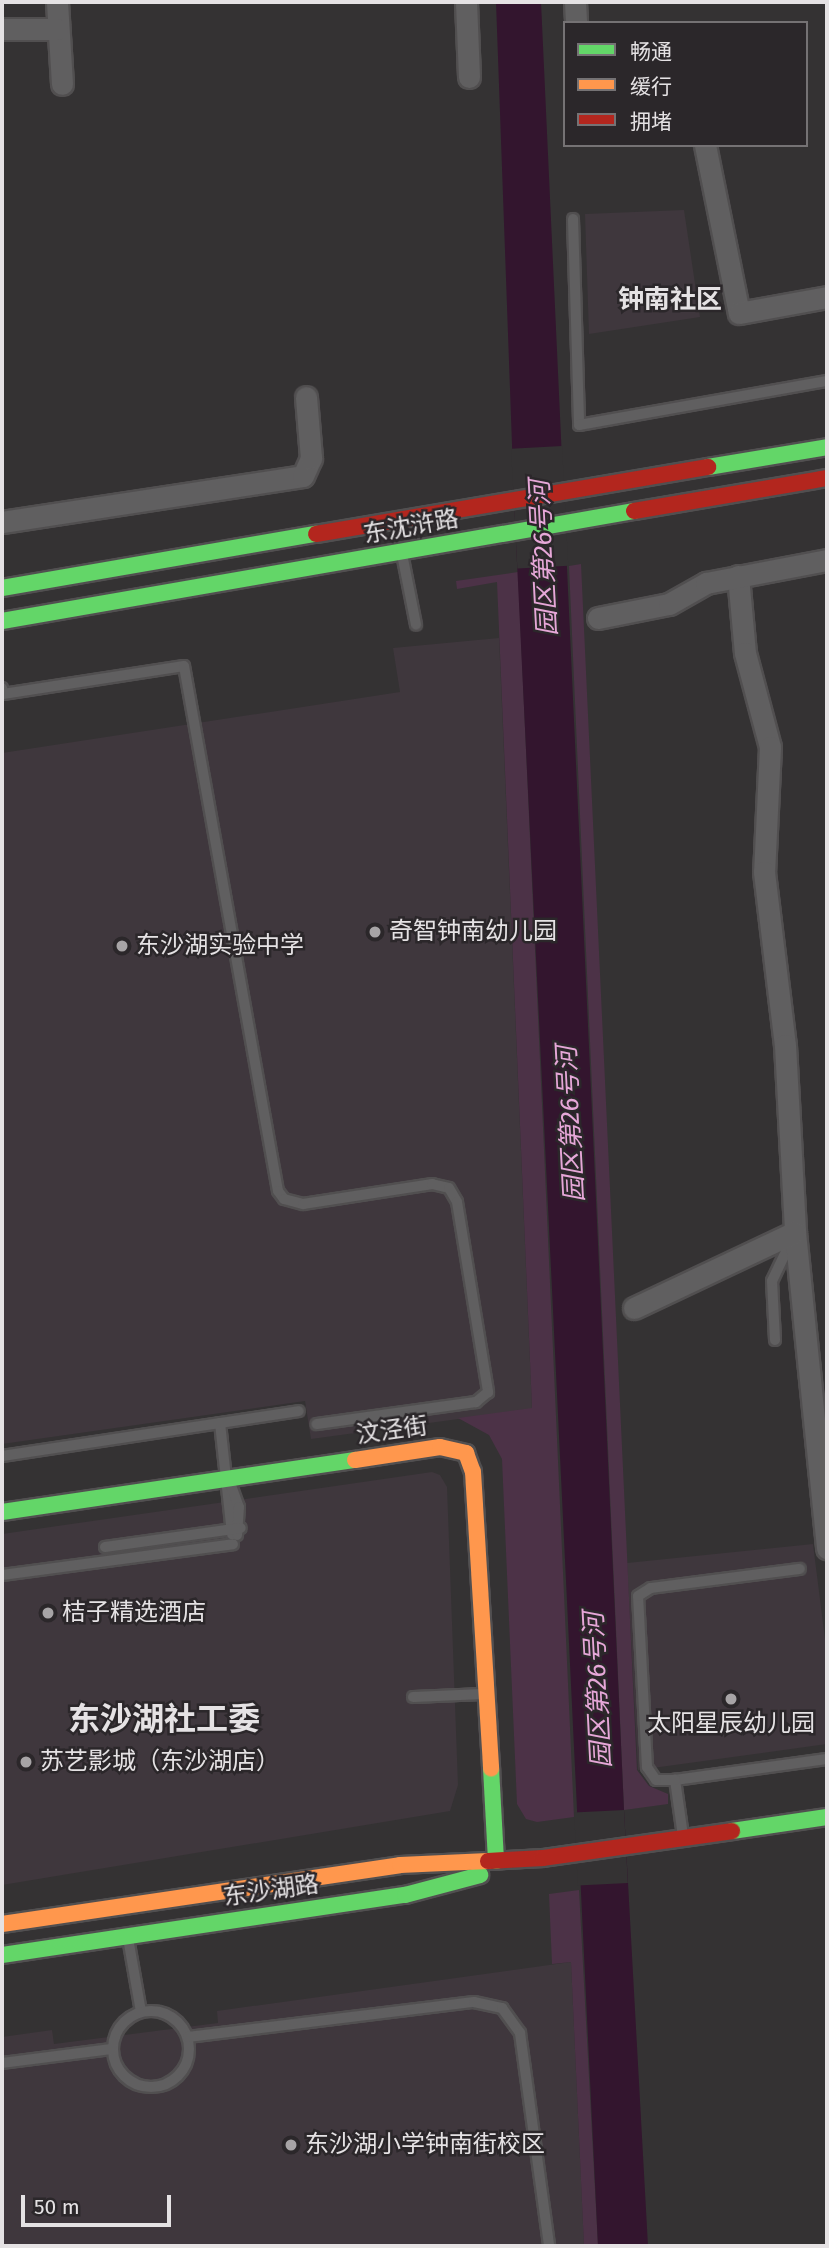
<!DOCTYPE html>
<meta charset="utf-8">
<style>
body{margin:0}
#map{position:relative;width:829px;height:2248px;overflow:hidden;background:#343233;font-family:"Fira Sans","Noto Sans SC",sans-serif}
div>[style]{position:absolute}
.built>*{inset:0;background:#3f373d}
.green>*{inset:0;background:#4c3247}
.water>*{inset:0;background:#33152e}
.pier>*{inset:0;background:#343233;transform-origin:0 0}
.roads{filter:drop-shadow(2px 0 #514f50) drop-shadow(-2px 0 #514f50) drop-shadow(0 2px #514f50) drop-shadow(0 -2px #514f50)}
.lane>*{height:10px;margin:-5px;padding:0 5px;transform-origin:5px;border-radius:5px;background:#605f60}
.lane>.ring{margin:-5px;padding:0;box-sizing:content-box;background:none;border:10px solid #605f60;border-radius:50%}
.street>*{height:21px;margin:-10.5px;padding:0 10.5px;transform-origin:10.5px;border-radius:10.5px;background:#605f60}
.fast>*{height:16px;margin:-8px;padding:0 8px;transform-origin:8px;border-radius:8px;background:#63d668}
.slow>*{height:16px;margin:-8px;padding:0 8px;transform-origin:8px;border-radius:8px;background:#ff974d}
.jam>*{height:16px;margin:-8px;padding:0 8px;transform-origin:8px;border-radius:8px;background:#b3261e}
.dots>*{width:19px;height:19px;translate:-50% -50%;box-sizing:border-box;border:4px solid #2b272a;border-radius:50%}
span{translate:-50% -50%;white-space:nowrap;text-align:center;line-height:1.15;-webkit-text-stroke:5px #2b272a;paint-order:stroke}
.street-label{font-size:24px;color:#e5e2e4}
.poi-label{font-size:24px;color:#e5e2e4}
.left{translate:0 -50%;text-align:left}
.neighbourhood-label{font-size:26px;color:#e5e2e4;font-weight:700}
.water-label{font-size:26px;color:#e6a7d8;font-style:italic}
.district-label{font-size:32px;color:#e5e2e4;font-weight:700}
.frame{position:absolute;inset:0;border:4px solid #e5e2e4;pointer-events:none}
.legend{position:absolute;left:563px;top:21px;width:245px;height:126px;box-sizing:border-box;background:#2b272a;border:2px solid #757274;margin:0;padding:9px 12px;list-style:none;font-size:21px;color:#e5e2e4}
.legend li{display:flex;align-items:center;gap:14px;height:35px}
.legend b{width:35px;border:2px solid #757274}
.scale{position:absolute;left:21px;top:2195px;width:150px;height:32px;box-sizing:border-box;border:4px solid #e5e2e4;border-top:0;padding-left:9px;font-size:21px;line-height:24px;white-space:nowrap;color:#e5e2e4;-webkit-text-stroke:5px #2b272a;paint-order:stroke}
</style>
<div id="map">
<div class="built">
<i style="clip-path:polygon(684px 210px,700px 317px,589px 334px,585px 214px)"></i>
<i style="clip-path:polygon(499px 638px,532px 1409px,311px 1439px,305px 1401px,2px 1444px,2px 753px,400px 692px,393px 648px)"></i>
<i style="clip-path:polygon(432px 1472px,440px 1475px,447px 1487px,458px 1785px,450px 1811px,2px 1885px,2px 1534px)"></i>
<i style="clip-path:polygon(813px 1544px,827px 1655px,827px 1744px,638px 1770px,627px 1563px)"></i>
<i style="clip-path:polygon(571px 1962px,584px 2246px,2px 2246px,2px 2037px,52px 2030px,54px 2044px,218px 2023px,217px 2011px)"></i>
</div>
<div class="green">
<i style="clip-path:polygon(581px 564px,637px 1770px,649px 1786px,668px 1794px,668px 1804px,624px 1810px,569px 566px)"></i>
<i style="clip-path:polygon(518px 572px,574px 1817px,537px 1822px,526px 1819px,517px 1804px,502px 1459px,489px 1435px,458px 1418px,532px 1408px,497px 582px,457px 589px,456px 581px)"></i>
<i style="clip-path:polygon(579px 1890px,598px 2246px,584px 2246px,571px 1962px,552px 1964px,549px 1894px)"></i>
</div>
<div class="water">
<i style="clip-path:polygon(496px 2px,541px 2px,624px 1810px,648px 2246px,598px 2246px,514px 500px)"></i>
</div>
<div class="pier">
<i style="left:562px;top:446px;width:120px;height:51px;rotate:87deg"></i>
<i style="left:624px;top:1810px;width:73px;height:50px;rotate:87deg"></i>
</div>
<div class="roads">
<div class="lane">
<i style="left:573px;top:219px;width:206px;rotate:88.3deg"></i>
<i style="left:579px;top:425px;width:252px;rotate:-10.1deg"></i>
<i style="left:402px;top:554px;width:72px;rotate:78.8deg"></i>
<i style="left:2px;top:688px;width:6px;rotate:81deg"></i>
<i style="left:3px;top:694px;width:183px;rotate:-8.8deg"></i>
<i style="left:184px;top:666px;width:533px;rotate:79.85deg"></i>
<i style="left:278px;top:1191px;width:10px;rotate:53deg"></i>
<i style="left:284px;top:1199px;width:20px;rotate:15deg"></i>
<i style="left:303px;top:1204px;width:131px;rotate:-8.8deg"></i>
<i style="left:432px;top:1184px;width:17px;rotate:13deg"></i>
<i style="left:449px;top:1188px;width:16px;rotate:60deg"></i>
<i style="left:457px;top:1202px;width:193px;rotate:80.7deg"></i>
<i style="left:488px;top:1392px;width:16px;rotate:140deg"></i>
<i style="left:476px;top:1402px;width:161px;rotate:172.1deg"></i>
<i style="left:775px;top:1340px;width:59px;rotate:-92.9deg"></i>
<i style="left:772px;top:1281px;width:49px;rotate:-64.5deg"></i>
<i style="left:220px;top:1423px;width:112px;rotate:83.8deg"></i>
<i style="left:2px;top:1456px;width:300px;rotate:-8.6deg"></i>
<i style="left:229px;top:1480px;width:29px;rotate:70deg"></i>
<i style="left:239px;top:1507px;width:28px;rotate:94deg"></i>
<i style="left:105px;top:1547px;width:137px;rotate:-8deg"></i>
<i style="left:2px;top:1575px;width:233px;rotate:-7.6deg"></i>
<i style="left:413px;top:1697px;width:70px;rotate:-2.5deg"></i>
<i style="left:675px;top:1780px;width:153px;rotate:-7.9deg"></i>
<i style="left:683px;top:1836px;width:57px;rotate:-98.1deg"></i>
<i style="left:675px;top:1780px;width:19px;rotate:180deg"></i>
<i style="left:656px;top:1780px;width:16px;rotate:-125deg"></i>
<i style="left:647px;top:1767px;width:171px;rotate:-93deg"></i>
<i style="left:638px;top:1596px;width:15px;rotate:-32deg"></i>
<i style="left:651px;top:1588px;width:150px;rotate:-7.3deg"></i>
<i style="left:128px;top:1938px;width:75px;rotate:80deg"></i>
<i class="ring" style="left:113px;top:2011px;width:66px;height:66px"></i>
<i style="left:188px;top:2037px;width:288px;rotate:-7deg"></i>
<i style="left:474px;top:2002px;width:29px;rotate:12deg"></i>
<i style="left:502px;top:2008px;width:31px;rotate:54deg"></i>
<i style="left:520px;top:2033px;width:215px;rotate:82.2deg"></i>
<i style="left:2px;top:2063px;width:111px;rotate:-7.3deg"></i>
</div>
<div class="street">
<i style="left:57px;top:2px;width:82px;rotate:86.5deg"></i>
<i style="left:466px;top:2px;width:75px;rotate:87.7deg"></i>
<i style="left:575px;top:2px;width:21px;rotate:87deg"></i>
<i style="left:2px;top:29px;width:55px"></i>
<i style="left:705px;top:145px;width:171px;rotate:78.6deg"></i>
<i style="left:739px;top:313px;width:89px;rotate:-10.3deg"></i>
<i style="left:2px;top:522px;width:304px;rotate:-8.7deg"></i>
<i style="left:303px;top:476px;width:20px;rotate:-66deg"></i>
<i style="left:311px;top:458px;width:61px;rotate:-94.7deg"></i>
<i style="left:738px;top:576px;width:77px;rotate:84.8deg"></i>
<i style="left:745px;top:653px;width:97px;rotate:75.1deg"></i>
<i style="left:770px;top:747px;width:125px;rotate:92.7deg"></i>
<i style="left:764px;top:872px;width:174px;rotate:83.1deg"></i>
<i style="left:785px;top:1045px;width:187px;rotate:86.9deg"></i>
<i style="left:795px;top:1232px;width:318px;rotate:84.2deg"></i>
<i style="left:598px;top:618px;width:72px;rotate:-11.2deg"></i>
<i style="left:669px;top:604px;width:43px;rotate:-29.6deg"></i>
<i style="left:706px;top:583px;width:123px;rotate:-10.8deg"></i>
<i style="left:634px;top:1308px;width:178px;rotate:-25.3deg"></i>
</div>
<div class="fast">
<i style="left:708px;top:467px;width:121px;rotate:-9.5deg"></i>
<i style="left:2px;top:588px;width:319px;rotate:-9.8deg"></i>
<i style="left:2px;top:621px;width:642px;rotate:-9.87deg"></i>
<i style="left:2px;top:1512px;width:357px;rotate:-8.4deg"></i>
<i style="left:491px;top:1768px;width:93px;rotate:86.9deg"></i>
<i style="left:732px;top:1831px;width:96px;rotate:-8.4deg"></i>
<i style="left:2px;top:1955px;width:407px;rotate:-8.5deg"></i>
<i style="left:405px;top:1895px;width:78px;rotate:-14.9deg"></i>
</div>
<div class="slow">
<i style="left:355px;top:1460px;width:86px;rotate:-8.7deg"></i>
<i style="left:440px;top:1447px;width:27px;rotate:13deg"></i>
<i style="left:466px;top:1453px;width:20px;rotate:70deg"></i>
<i style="left:473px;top:1472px;width:297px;rotate:86.5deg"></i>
<i style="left:2px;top:1924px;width:402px;rotate:-8.4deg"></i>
<i style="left:400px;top:1865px;width:88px;rotate:-2.6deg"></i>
</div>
<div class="jam">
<i style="left:634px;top:511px;width:196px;rotate:-9.7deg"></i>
<i style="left:316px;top:534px;width:398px;rotate:-9.7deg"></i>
<i style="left:488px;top:1861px;width:55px;rotate:-3.1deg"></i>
<i style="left:543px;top:1858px;width:191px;rotate:-8.1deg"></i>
</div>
</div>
<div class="dots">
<i style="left:375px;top:932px;background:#a7a4a6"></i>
<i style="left:122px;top:946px;background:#a7a4a6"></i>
<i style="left:48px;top:1613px;background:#a7a4a6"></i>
<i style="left:731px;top:1699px;background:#a7a4a6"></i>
<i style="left:26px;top:1762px;background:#a7a4a6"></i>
<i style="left:291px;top:2145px;background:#a7a4a6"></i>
</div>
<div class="street-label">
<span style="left:411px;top:527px;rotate:-10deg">东沈浒路</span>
<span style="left:392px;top:1431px;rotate:-8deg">汶泾街</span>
<span style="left:271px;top:1891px;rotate:-8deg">东沙湖路</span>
</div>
<div class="poi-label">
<span class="left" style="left:389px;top:932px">奇智钟南幼儿园</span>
<span class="left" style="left:136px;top:946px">东沙湖实验中学</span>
<span class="left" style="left:62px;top:1613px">桔子精选酒店</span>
<span style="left:731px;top:1724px">太阳星辰幼儿园</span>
<span class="left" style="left:40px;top:1762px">苏艺影城（东沙湖店）</span>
<span class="left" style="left:305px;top:2145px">东沙湖小学钟南街校区</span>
</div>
<div class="neighbourhood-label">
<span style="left:670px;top:300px">钟南社区</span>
</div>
<div class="water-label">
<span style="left:544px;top:558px;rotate:-93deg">园区第26号河</span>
<span style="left:571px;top:1124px;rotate:-93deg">园区第26号河</span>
<span style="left:598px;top:1690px;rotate:-93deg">园区第26号河</span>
</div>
<div class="district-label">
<span style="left:164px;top:1719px">东沙湖社工委</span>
</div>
<div class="frame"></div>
<ul class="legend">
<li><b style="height:9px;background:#63d668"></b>畅通</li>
<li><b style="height:9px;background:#ff974d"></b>缓行</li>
<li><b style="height:9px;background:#b3261e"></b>拥堵</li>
</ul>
<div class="scale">50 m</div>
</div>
